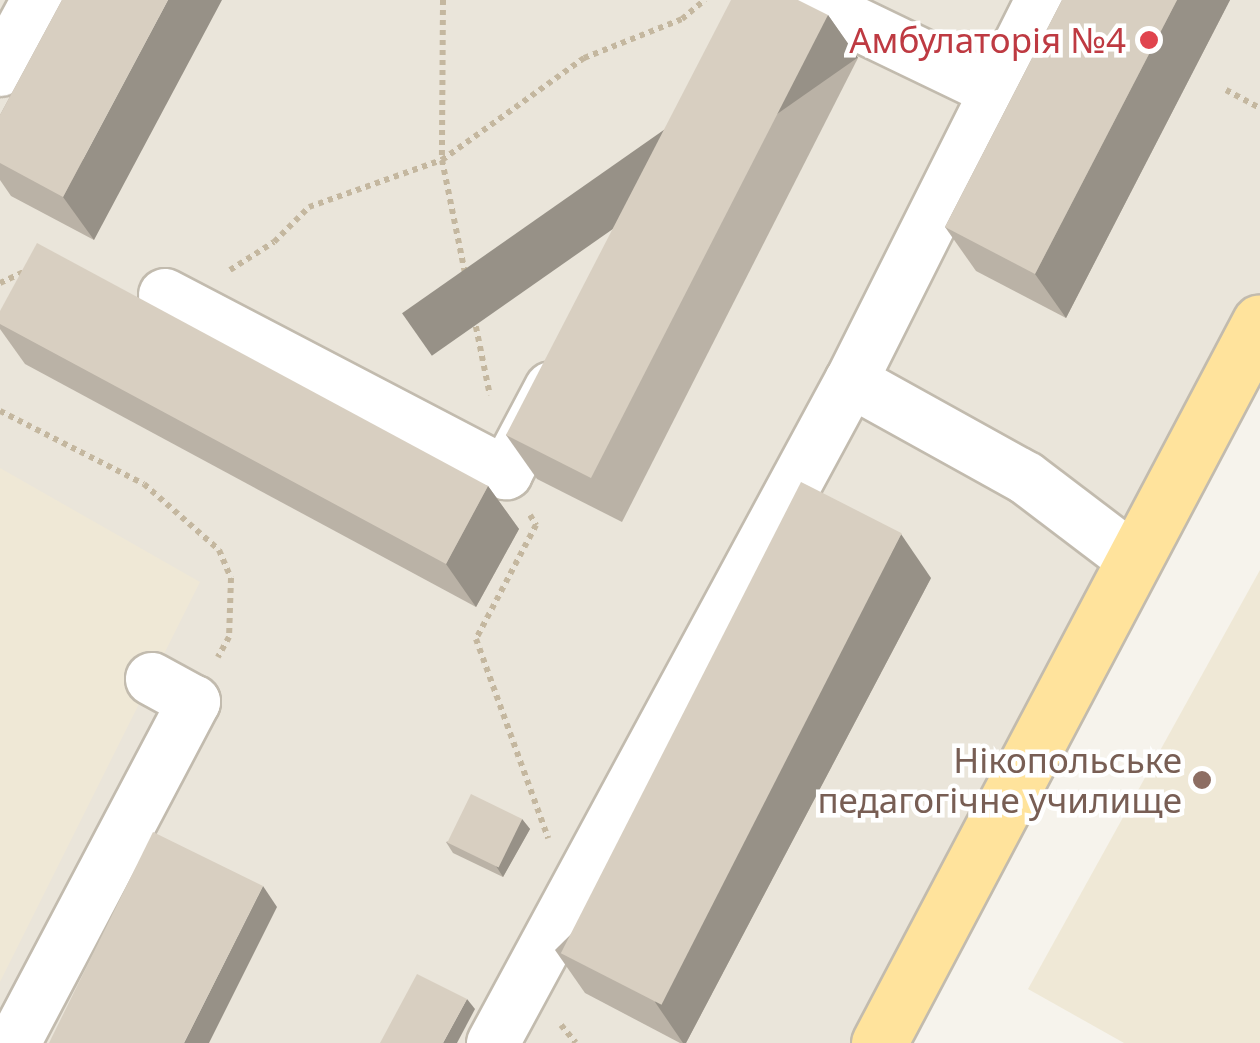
<!DOCTYPE html>
<meta charset="utf-8">
<style>
body{margin:0}
#map{position:relative;width:1260px;height:1043px;overflow:hidden;background:#f6f3ec;font-family:"Noto Sans",sans-serif}
div>[style]{position:absolute}
.residential>*{inset:0;background:#eae5da}
.education>*{inset:0;background:#efe8d6}
.path>*{height:6px;margin-top:-3px;transform-origin:0;background:repeating-linear-gradient(90deg,#c4b79f 0 5px,transparent 0 10px)}
.roads{filter:drop-shadow(2px 0 #c2bbae) drop-shadow(-2px 0 #c2bbae) drop-shadow(0 2px #c2bbae) drop-shadow(0 -2px #c2bbae)}
.minor>*{height:52px;margin:-26px;padding:0 26px;transform-origin:26px;border-radius:26px;background:#fff}
.major>*{height:55px;margin:-27.5px;padding:0 27.5px;transform-origin:27.5px;border-radius:27.5px;background:#ffe39c}
.wall>*{inset:0;background:#bab2a6}
.shaded-wall>*{inset:0;background:#979187;transform-origin:0 0}
.building>*{inset:0;background:#d8cfc1;transform-origin:0 0}
.dots>*{width:28px;height:28px;translate:-50% -50%;box-sizing:border-box;border:5px solid #fff;border-radius:50%}
span{translate:-50% -50%;white-space:nowrap;text-align:center;line-height:1.15;-webkit-text-stroke:9px #fff;paint-order:stroke}
.health-label{font-size:35px;color:#be3a42}
.right{translate:-100% -50%;text-align:right}
.education-label{font-size:35px;color:#785e54}
</style>
<div id="map">
<div class="residential">
<i style="clip-path:polygon(0 0,1260px 0,1260px 324px,879px 1043px,0 1043px)"></i>
</div>
<div class="education">
<i style="clip-path:polygon(0 468px,200px 582px,0 982px)"></i>
<i style="clip-path:polygon(1260px 570px,1260px 1043px,1124px 1043px,1028px 989px)"></i>
</div>
<div class="path">
<i style="left:443px;top:0;width:160px;rotate:90.4deg"></i>
<i style="left:442px;top:160px;width:240px;rotate:78.5deg"></i>
<i style="left:1226px;top:90px;width:38px;rotate:28deg"></i>
<i style="left:230px;top:270px;width:52px;rotate:-32.5deg"></i>
<i style="left:274px;top:242px;width:49px;rotate:-45deg"></i>
<i style="left:309px;top:207px;width:141px;rotate:-19.5deg"></i>
<i style="left:442px;top:160px;width:175px;rotate:-35.7deg"></i>
<i style="left:584px;top:58px;width:105px;rotate:-21.7deg"></i>
<i style="left:682px;top:19px;width:30px;rotate:-40deg"></i>
<i style="left:0;top:283px;width:29px;rotate:-25deg"></i>
<i style="left:0;top:411px;width:161px;rotate:26.9deg"></i>
<i style="left:144px;top:484px;width:100px;rotate:41.3deg"></i>
<i style="left:219px;top:550px;width:30px;rotate:67deg"></i>
<i style="left:231px;top:578px;width:59px;rotate:91.9deg"></i>
<i style="left:229px;top:637px;width:23px;rotate:119deg"></i>
<i style="left:530px;top:515px;width:12px;rotate:59deg"></i>
<i style="left:536px;top:525px;width:129px;rotate:117.8deg"></i>
<i style="left:476px;top:639px;width:212px;rotate:70.1deg"></i>
<i style="left:561px;top:1025px;width:23px;rotate:50deg"></i>
</div>
<div class="roads">
<div class="minor">
<i style="left:807px;top:0;width:210px;rotate:25.7deg"></i>
<i style="left:1042px;top:0;width:426px;rotate:116.6deg"></i>
<i style="left:851px;top:381px;width:200px;rotate:29deg"></i>
<i style="left:1026px;top:478px;width:136px;rotate:37.2deg"></i>
<i style="left:0;top:70px;width:80px;rotate:-61.5deg"></i>
<i style="left:165px;top:295px;width:385px;rotate:27.6deg"></i>
<i style="left:506px;top:473px;width:96px;rotate:-62.1deg"></i>
<i style="left:14px;top:1043px;width:386px;rotate:-62.2deg"></i>
<i style="left:194px;top:702px;width:48px;rotate:-151.3deg"></i>
<i style="left:493px;top:1043px;width:753px;rotate:-61.6deg"></i>
</div>
<div class="major">
<i style="left:879px;top:1043px;width:815px;rotate:-62.15deg"></i>
</div>
</div>
<div class="wall">
<i style="clip-path:polygon(62px 0,94px 240px,11px 196px,0 180px,0 115px)"></i>
<i style="clip-path:polygon(1062px 0,1230px 0,1066px 318px,976px 271px,945px 227px)"></i>
<i style="clip-path:polygon(828px 15px,858px 58px,622px 522px,537px 479px,506px 435px)"></i>
<i style="clip-path:polygon(0 311px,488px 486px,519px 529px,476px 607px,25px 364px,0 329px)"></i>
<i style="clip-path:polygon(931px 578px,686px 1043px,680px 1043px,585px 993px,555px 950px)"></i>
<i style="clip-path:polygon(522px 819px,530px 829px,503px 877px,453px 853px,446px 842px)"></i>
</div>
<div class="shaded-wall">
<i style="clip-path:polygon(168px 0,222px 0,94px 240px,63px 197px)"></i>
<i style="clip-path:polygon(1177px 0,1230px 0,1066px 318px,1035px 274px)"></i>
<i style="left:828px;top:15px;width:52px;height:520px;rotate:55deg"></i>
<i style="clip-path:polygon(488px 486px,519px 529px,476px 607px,446px 564px)"></i>
<i style="clip-path:polygon(901px 534px,931px 578px,686px 1043px,683px 1043px,655px 1002px)"></i>
<i style="clip-path:polygon(522px 819px,530px 829px,503px 877px,496px 866px)"></i>
<i style="clip-path:polygon(263px 886px,277px 907px,209px 1043px,184px 1043px)"></i>
<i style="clip-path:polygon(467px 999px,475px 1009px,457px 1043px,443px 1043px)"></i>
</div>
<div class="building">
<i style="clip-path:polygon(62px 0,168px 0,63px 197px,0 163px,0 115px)"></i>
<i style="clip-path:polygon(731px 0,798px 0,828px 15px,591px 478px,506px 435px)"></i>
<i style="clip-path:polygon(1062px 0,1177px 0,1035px 274px,945px 227px)"></i>
<i style="clip-path:polygon(37px 243px,488px 486px,446px 564px,0 324px,0 311px)"></i>
<i style="left:801px;top:482px;width:113px;height:529px;rotate:27deg"></i>
<i style="left:471px;top:794px;width:57px;height:54px;rotate:26deg"></i>
<i style="clip-path:polygon(153px 832px,263px 886px,184px 1043px,49px 1043px)"></i>
<i style="clip-path:polygon(417px 974px,467px 999px,443px 1043px,380px 1043px)"></i>
</div>
<div class="dots">
<i style="left:1149px;top:40px;background:#e0444e"></i>
<i style="left:1202px;top:780px;background:#8d6e63"></i>
</div>
<div class="health-label">
<span class="right" style="left:1126px;top:40px">Амбулаторія №4</span>
</div>
<div class="education-label">
<span class="right" style="left:1182px;top:780px">Нікопольське<br>педагогічне училище</span>
</div>
</div>
